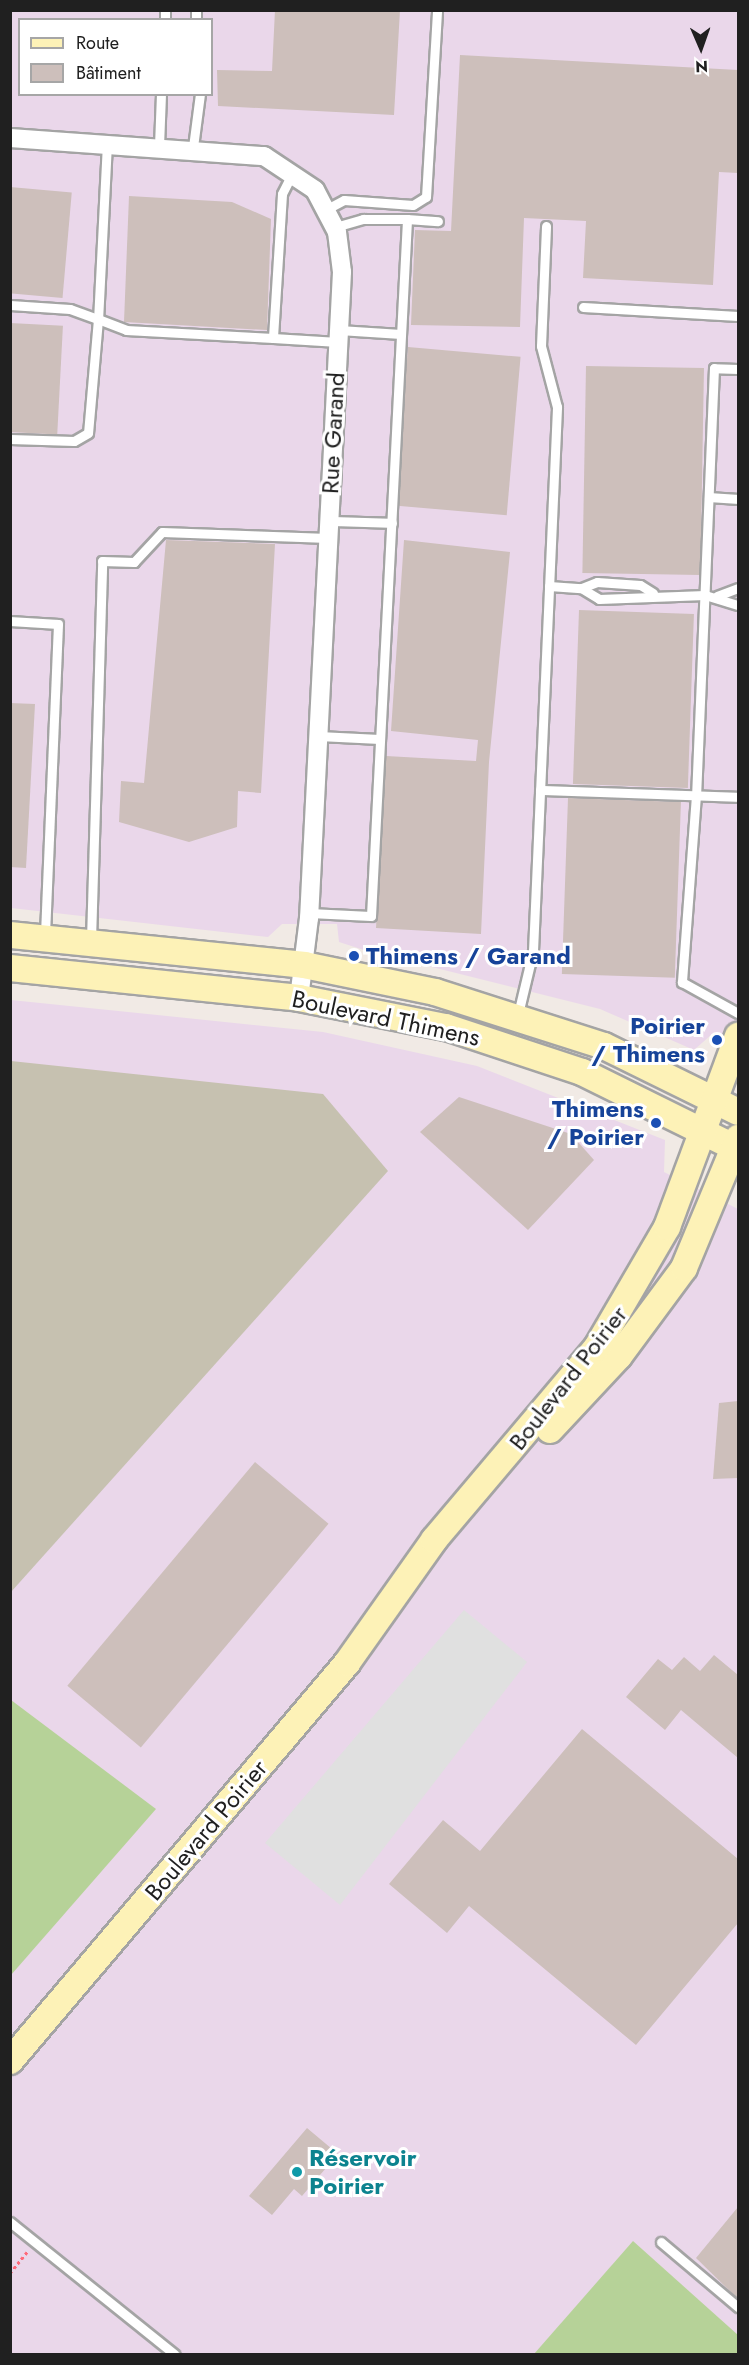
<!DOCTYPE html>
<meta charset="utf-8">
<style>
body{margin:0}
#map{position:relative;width:749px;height:2365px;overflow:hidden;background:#f1eae5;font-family:Jost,sans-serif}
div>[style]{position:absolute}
.industrial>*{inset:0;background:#ead7ea}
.construction>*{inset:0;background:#c6c1b0}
.forest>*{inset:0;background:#b6d298}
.parking>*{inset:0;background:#e0e0e0}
.building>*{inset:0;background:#cdbfbb;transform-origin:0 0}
.path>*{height:3px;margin-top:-1.5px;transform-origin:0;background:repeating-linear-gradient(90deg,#ff6879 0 3px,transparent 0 6px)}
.roads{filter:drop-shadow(2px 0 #a4a4a4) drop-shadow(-2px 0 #a4a4a4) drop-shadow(0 2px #a4a4a4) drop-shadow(0 -2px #a4a4a4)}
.lane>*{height:9px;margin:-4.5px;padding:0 4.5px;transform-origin:4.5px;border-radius:4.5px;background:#fff}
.street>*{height:18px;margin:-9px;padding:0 9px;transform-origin:9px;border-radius:9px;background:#fff}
.secondary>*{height:26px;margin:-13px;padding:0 13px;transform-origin:13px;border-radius:13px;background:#fdf2b7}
.dots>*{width:16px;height:16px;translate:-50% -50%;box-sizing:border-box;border:3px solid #fff;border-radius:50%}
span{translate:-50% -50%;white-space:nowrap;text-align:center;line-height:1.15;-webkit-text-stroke:6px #fff;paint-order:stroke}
.street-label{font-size:24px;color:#202020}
.transit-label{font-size:24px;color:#164399;font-weight:700}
.left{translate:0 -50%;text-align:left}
.right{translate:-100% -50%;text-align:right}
.culture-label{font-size:24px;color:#0d838f;font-weight:700}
.frame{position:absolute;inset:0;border:12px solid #202020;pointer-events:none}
.legend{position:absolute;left:18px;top:18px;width:195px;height:78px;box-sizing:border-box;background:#fff;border:2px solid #a6a6a6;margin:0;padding:8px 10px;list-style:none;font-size:18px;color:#202020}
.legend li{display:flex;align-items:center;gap:12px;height:30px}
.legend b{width:30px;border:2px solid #a6a6a6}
.north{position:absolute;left:671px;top:18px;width:60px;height:60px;-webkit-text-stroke:4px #fff;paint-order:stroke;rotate:178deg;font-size:16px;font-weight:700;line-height:24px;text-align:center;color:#202020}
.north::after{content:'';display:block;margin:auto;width:21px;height:27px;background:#202020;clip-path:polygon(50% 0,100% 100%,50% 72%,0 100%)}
</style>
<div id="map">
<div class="industrial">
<i style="clip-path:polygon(evenodd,11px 11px,738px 11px,738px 1060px,711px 1035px,694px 1050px,600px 1009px,364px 950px,339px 942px,337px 924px,282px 924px,268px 937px,11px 908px,11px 11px,20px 20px,212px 20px,212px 94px,20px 94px,20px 20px)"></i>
<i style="clip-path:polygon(11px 1000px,323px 1032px,477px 1066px,665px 1140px,664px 1172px,738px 1209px,738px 2354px,11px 2354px)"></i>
</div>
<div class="construction">
<i style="clip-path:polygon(11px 1061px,323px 1094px,388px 1171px,11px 1592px)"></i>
</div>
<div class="forest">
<i style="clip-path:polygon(11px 1700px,156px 1809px,11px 1975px)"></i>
<i style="clip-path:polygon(633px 2241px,738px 2335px,738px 2354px,534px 2354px)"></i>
</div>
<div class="parking">
<i style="clip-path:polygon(464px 1610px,527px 1662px,340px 1905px,265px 1843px)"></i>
</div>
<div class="building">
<i style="clip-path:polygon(275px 10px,400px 10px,394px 115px,218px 106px,217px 70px,272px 71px)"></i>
<i style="clip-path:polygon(460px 55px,738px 70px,738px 173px,719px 172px,713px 285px,583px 278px,586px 221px,524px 218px,520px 327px,411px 325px,415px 230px,451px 231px)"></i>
<i style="left:10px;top:187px;width:62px;height:106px;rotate:5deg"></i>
<i style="clip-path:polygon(129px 196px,232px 202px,271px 219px,267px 330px,124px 322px)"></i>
<i style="left:10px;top:323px;width:53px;height:109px;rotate:3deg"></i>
<i style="left:408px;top:347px;width:113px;height:159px;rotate:5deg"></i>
<i style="left:586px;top:366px;width:118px;height:207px;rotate:1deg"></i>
<i style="clip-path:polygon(166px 540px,275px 544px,261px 793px,238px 791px,237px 827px,189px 842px,119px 822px,121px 781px,144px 783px)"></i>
<i style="clip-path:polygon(404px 540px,510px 552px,489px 762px,481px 934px,376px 928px,386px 756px,476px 761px,478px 740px,391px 731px)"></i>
<i style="left:579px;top:610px;width:115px;height:174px;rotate:2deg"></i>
<i style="clip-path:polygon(10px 703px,35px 704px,26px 868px,10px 867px)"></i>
<i style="left:568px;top:798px;width:113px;height:176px;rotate:2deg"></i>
<i style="clip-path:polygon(459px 1097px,571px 1134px,594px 1160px,528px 1230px,420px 1132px)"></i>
<i style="clip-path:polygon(738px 1401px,738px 1478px,713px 1479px,719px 1403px)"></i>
<i style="left:255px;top:1462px;width:96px;height:292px;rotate:40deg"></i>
<i style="clip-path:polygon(714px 1655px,738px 1675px,738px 1758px,681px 1710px,665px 1730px,626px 1697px,658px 1659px,672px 1670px,684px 1657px,700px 1671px)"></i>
<i style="clip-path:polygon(582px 1729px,738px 1859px,738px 1923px,636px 2045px,469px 1906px,447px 1933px,389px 1884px,443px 1820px,480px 1851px)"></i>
<i style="clip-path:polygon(307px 2128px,338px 2154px,302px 2196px,294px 2189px,272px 2215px,249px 2196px)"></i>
<i style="clip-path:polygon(738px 2207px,738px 2299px,696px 2258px)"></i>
</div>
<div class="path">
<i style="left:10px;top:2273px;width:28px;rotate:-51deg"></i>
</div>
<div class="roads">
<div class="lane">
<i style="left:165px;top:20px;width:10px;rotate:-90deg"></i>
<i style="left:196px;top:20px;width:10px;rotate:-90deg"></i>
<i style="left:107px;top:143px;width:176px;rotate:92.9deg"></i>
<i style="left:98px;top:319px;width:30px;rotate:21deg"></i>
<i style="left:126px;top:330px;width:147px;rotate:3.1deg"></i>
<i style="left:159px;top:146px;width:52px;rotate:-87.8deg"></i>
<i style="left:193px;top:147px;width:53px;rotate:-82.5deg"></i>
<i style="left:292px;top:174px;width:22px;rotate:117deg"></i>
<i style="left:282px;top:194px;width:144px;rotate:93.6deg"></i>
<i style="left:273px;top:338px;width:65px;rotate:3.5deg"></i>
<i style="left:327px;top:209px;width:19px;rotate:-28deg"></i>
<i style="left:344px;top:200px;width:69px;rotate:4.1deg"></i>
<i style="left:413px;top:205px;width:15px;rotate:-32deg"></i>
<i style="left:426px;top:197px;width:187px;rotate:-86.6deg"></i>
<i style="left:407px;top:219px;width:31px;rotate:4deg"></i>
<i style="left:10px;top:305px;width:60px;rotate:3.8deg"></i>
<i style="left:70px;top:309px;width:30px;rotate:20deg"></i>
<i style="left:98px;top:319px;width:114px;rotate:95deg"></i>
<i style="left:88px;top:433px;width:16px;rotate:150deg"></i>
<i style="left:74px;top:441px;width:64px;rotate:-178.2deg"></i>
<i style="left:583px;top:307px;width:155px;rotate:3.3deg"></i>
<i style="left:339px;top:330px;width:62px;rotate:3.7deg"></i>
<i style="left:738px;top:369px;width:24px;rotate:-178deg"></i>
<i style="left:714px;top:368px;width:427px;rotate:92.4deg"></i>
<i style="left:696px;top:795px;width:188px;rotate:94.3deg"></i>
<i style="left:682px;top:982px;width:64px;rotate:29deg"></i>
<i style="left:709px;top:497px;width:29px;rotate:4deg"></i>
<i style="left:329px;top:521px;width:63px;rotate:1.8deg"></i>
<i style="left:549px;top:586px;width:32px;rotate:4deg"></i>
<i style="left:653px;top:593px;width:15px;rotate:-148deg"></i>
<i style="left:640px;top:585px;width:43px;rotate:-176deg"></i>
<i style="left:597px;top:582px;width:17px;rotate:159deg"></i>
<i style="left:581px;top:588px;width:21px;rotate:31deg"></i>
<i style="left:599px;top:599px;width:106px;rotate:-2.2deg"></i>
<i style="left:705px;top:595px;width:34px;rotate:17deg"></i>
<i style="left:717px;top:596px;width:22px;rotate:-21deg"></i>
<i style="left:10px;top:621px;width:48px;rotate:3.6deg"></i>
<i style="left:58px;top:624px;width:312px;rotate:92.4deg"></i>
<i style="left:318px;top:736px;width:62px;rotate:2.8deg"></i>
<i style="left:540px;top:790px;width:198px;rotate:2deg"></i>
<i style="left:309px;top:913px;width:62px;rotate:2.8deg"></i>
<i style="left:371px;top:916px;width:698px;rotate:-87.04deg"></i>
<i style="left:407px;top:219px;width:44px;rotate:180deg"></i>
<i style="left:363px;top:219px;width:29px;rotate:164deg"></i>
<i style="left:91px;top:940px;width:379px;rotate:-88.3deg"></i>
<i style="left:102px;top:561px;width:32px;rotate:2deg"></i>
<i style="left:134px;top:562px;width:41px;rotate:-47deg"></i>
<i style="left:162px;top:532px;width:166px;rotate:2.1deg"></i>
<i style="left:518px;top:1014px;width:65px;rotate:-76.6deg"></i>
<i style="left:533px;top:951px;width:545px;rotate:-87.47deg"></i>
<i style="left:557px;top:407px;width:63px;rotate:-104.7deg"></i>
<i style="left:541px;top:346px;width:120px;rotate:-87.6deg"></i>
<i style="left:10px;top:2222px;width:211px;rotate:38.8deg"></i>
<i style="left:661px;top:2242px;width:101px;rotate:40.2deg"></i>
</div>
<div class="street">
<i style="left:10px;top:138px;width:255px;rotate:4.1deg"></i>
<i style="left:264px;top:156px;width:61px;rotate:33.7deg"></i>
<i style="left:315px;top:190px;width:47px;rotate:62.4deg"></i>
<i style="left:337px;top:232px;width:40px;rotate:82.9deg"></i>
<i style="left:342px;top:272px;width:647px;rotate:92.92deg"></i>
<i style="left:309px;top:918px;width:81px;rotate:97.1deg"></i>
</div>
<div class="secondary">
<i style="left:10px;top:935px;width:296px;rotate:5.8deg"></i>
<i style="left:304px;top:965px;width:134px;rotate:11.6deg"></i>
<i style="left:435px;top:992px;width:177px;rotate:17.7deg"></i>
<i style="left:604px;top:1046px;width:149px;rotate:26.2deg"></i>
<i style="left:10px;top:968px;width:291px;rotate:5.9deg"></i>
<i style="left:299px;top:998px;width:150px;rotate:11.2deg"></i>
<i style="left:446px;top:1027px;width:143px;rotate:18.3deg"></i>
<i style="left:582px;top:1072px;width:174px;rotate:26.3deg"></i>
<i style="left:550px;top:1430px;width:101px;rotate:-47deg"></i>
<i style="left:619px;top:1356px;width:109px;rotate:-53.5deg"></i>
<i style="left:684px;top:1268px;width:141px;rotate:-67.4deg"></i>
<i style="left:10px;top:2061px;width:522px;rotate:-49.74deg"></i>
<i style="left:347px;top:1663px;width:151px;rotate:-54.7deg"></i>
<i style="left:434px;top:1540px;width:253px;rotate:-49.8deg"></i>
<i style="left:597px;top:1347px;width:139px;rotate:-59.7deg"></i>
<i style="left:667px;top:1227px;width:204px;rotate:-69.6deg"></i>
</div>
</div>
<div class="dots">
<i style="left:354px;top:956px;background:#1a4fb4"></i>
<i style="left:717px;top:1040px;background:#1a4fb4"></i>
<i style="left:656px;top:1123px;background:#1a4fb4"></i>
<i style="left:297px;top:2172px;background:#0f9aa8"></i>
</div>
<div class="street-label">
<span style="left:333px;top:433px;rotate:-87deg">Rue Garand</span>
<span style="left:386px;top:1018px;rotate:12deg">Boulevard Thimens</span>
<span style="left:568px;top:1378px;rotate:-52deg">Boulevard Poirier</span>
<span style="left:206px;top:1830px;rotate:-50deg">Boulevard Poirier</span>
</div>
<div class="transit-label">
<span class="left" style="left:366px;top:956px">Thimens / Garand</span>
<span class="right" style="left:705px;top:1040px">Poirier<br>/ Thimens</span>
<span class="right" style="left:644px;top:1123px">Thimens<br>/ Poirier</span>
</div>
<div class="culture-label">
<span class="left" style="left:309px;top:2172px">Réservoir<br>Poirier</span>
</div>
<div class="frame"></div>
<ul class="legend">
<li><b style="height:8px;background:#fdf2b7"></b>Route</li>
<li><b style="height:16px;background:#cdbfbb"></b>Bâtiment</li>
</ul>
<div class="north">N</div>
</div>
